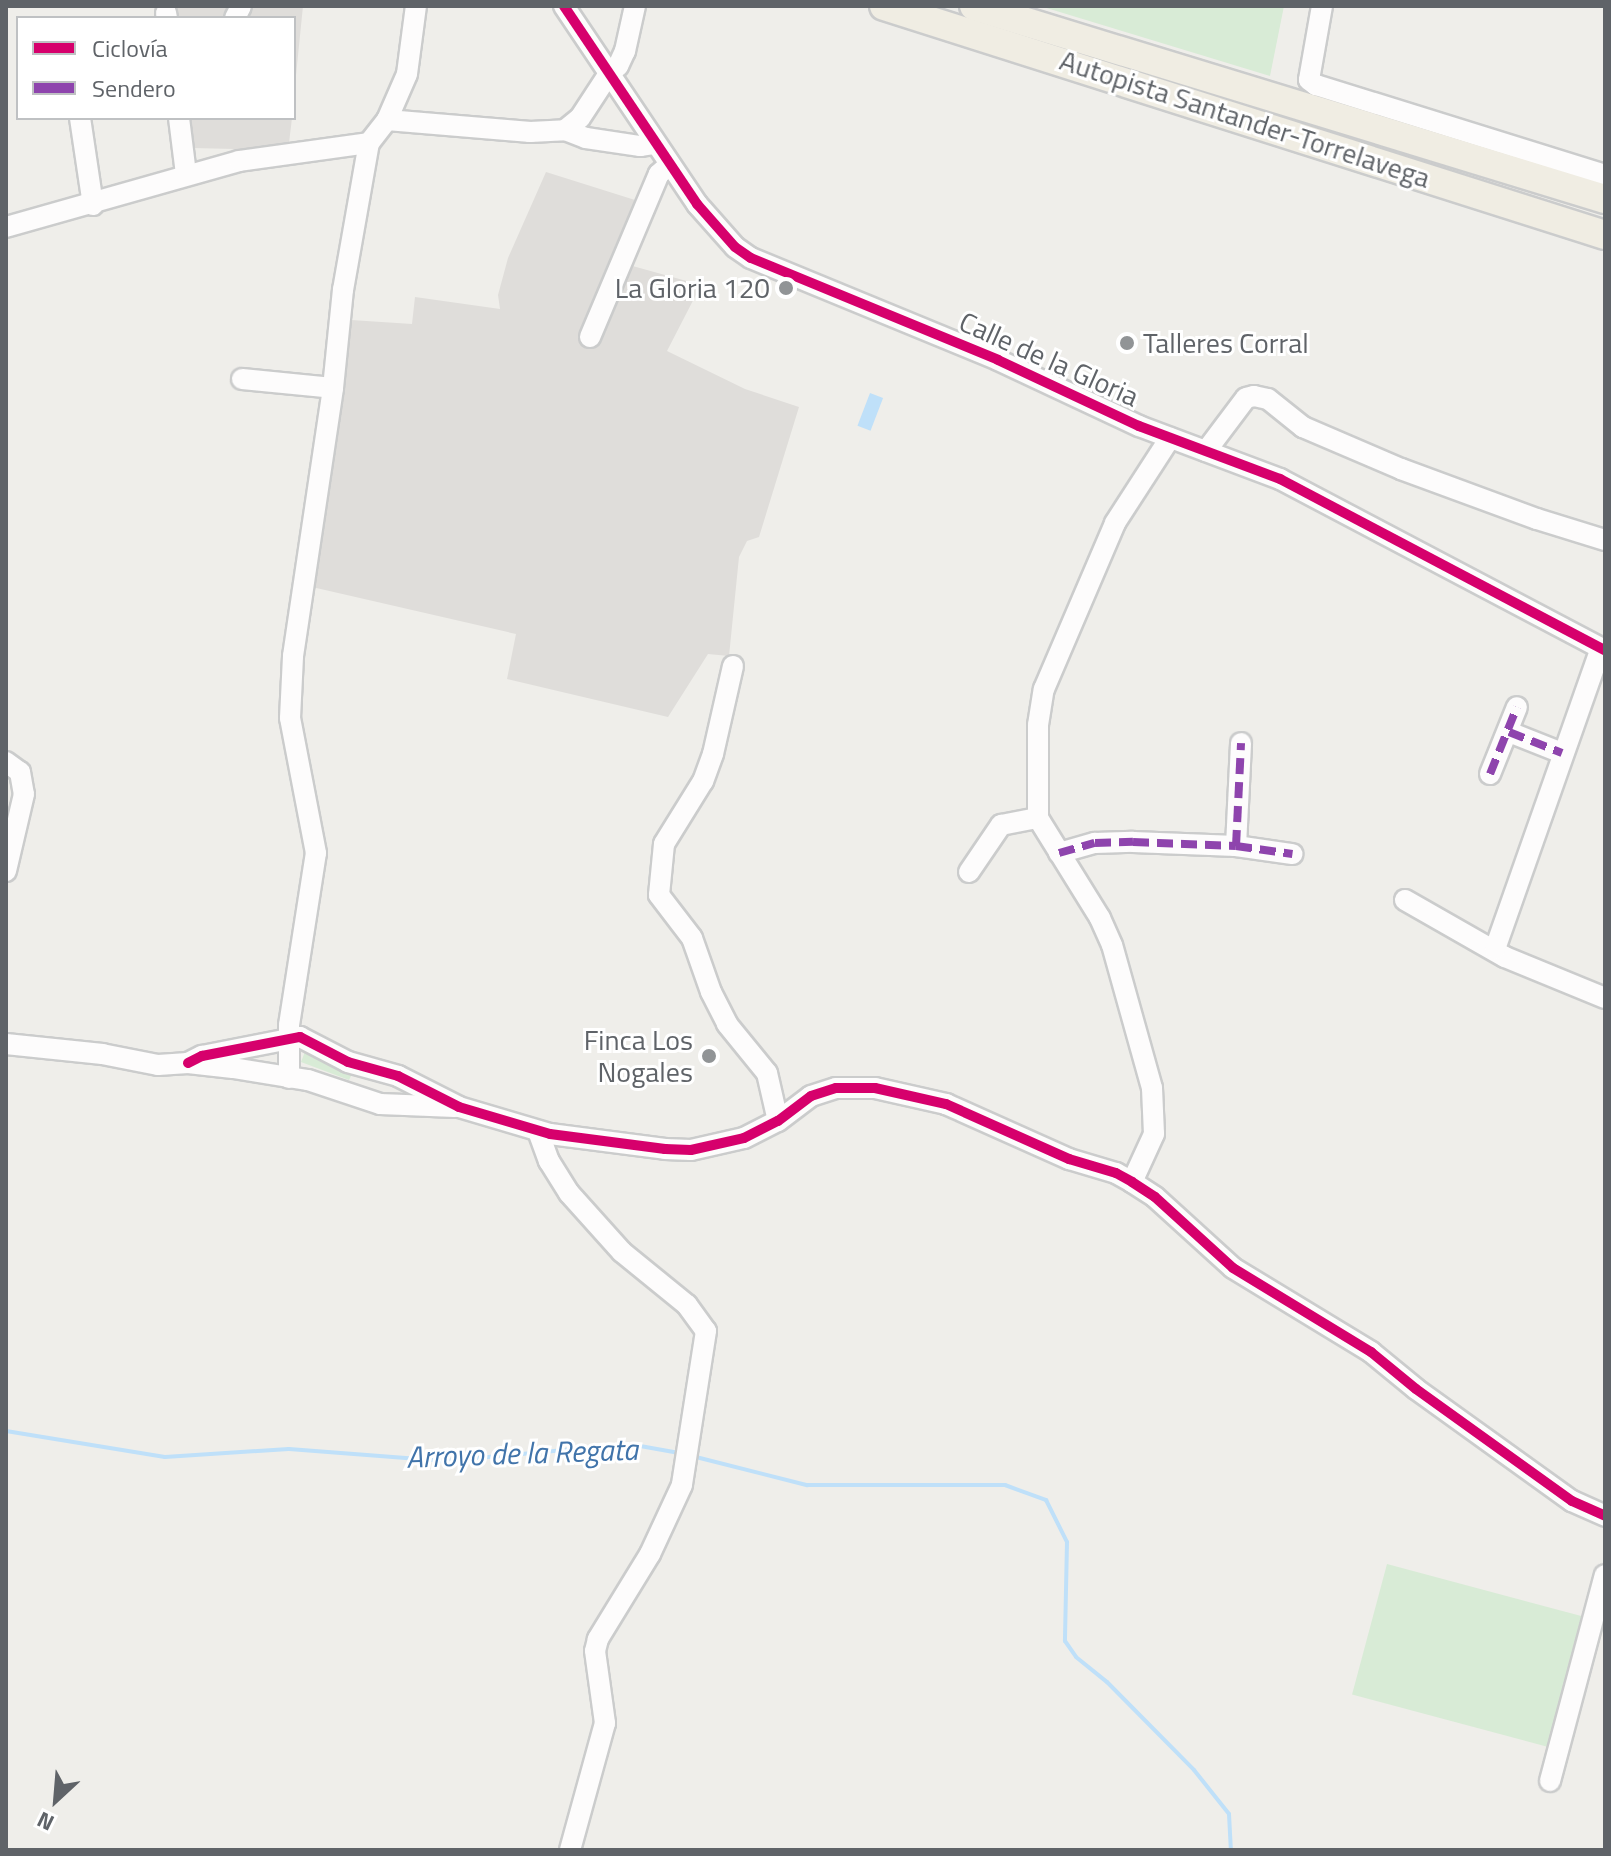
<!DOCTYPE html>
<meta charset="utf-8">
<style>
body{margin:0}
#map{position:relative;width:1611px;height:1856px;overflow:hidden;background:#efeeea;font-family:"Titillium Web",sans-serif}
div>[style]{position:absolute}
.industrial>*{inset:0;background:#dfddda;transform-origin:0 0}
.green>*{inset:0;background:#d8ebd6;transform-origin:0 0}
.water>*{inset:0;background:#bfe0f9;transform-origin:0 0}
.stream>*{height:4px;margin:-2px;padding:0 2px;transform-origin:2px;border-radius:2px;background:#bfe0f9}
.roads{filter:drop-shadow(2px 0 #cbcccc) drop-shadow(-2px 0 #cbcccc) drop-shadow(0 2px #cbcccc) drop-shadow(0 -2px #cbcccc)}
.minor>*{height:20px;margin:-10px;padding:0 10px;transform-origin:10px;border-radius:10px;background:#fdfcfc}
.highway>*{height:28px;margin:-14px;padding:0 14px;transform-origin:14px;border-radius:14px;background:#f0ede3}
.quiet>*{height:8px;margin-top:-4px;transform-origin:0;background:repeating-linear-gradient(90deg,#8e44ad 0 16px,transparent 0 24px)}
.cycleway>*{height:10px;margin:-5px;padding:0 5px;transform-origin:5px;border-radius:5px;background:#d6006c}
.dots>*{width:22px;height:22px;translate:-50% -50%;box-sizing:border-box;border:4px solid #fff;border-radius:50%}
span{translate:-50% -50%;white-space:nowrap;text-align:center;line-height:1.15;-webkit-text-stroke:6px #fff;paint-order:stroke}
.street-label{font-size:28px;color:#5f6368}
.poi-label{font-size:28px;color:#5f6368}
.right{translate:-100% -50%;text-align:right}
.left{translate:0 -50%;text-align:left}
.water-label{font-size:30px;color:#4174aa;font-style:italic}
.frame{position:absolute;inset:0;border:8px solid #5f6368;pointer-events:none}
.legend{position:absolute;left:16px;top:16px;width:280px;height:104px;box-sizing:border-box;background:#fff;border:2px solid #bfc1c3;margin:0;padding:10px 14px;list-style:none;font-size:24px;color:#5f6368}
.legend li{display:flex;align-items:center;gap:16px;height:40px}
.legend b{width:40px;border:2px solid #bfc1c3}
.north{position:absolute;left:16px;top:1760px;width:80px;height:80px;-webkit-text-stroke:6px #fff;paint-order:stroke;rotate:206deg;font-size:22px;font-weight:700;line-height:32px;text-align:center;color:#5f6368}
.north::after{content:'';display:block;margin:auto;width:28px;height:36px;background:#5f6368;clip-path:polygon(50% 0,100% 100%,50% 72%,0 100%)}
</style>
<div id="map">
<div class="industrial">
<i style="left:170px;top:6px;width:66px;height:12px"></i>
<i style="clip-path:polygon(246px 6px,303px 6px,294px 95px,294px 18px,240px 18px)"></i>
<i style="clip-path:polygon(184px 118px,292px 118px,289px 143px,278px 150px,192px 148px)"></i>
<i style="clip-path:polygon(546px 172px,635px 200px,582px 333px,629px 265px,701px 285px,667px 351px,745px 389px,799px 407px,759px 537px,747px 541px,739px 557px,729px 656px,708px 654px,668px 717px,507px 679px,516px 634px,312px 587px,351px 320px,412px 324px,415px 297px,500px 309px,498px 295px,508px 258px)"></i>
</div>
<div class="green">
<i style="clip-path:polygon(1040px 6px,1284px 6px,1270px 76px)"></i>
<i style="clip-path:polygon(306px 1049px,352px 1074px,349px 1080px,301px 1062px)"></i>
<i style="left:1387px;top:1564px;width:204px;height:135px;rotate:15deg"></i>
</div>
<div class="water">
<i style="left:870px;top:393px;width:14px;height:35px;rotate:21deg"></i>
</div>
<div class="stream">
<i style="left:6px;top:1431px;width:161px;rotate:9.3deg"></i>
<i style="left:165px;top:1457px;width:124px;rotate:-3.7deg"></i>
<i style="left:289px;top:1449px;width:156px;rotate:4.4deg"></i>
<i style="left:445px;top:1461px;width:185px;rotate:-5.3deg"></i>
<i style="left:629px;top:1444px;width:51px;rotate:10.2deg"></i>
<i style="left:692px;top:1456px;width:119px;rotate:14.2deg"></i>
<i style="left:807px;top:1485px;width:198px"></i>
<i style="left:1005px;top:1485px;width:44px;rotate:20.1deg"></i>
<i style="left:1046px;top:1500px;width:47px;rotate:63.4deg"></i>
<i style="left:1067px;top:1542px;width:99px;rotate:91.2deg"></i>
<i style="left:1065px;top:1641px;width:19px;rotate:55deg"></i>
<i style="left:1076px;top:1657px;width:40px;rotate:39deg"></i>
<i style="left:1107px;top:1682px;width:124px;rotate:45.3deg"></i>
<i style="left:1194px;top:1770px;width:56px;rotate:51.5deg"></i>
<i style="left:1229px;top:1814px;width:36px;rotate:87deg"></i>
</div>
<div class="roads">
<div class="minor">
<i style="left:564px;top:6px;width:239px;rotate:56.1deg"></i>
<i style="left:697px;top:204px;width:57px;rotate:48.5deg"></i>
<i style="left:735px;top:247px;width:19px;rotate:35deg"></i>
<i style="left:751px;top:258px;width:267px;rotate:22.4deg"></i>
<i style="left:998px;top:360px;width:156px;rotate:25.1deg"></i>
<i style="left:1139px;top:426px;width:151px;rotate:20.6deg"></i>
<i style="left:1280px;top:479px;width:367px;rotate:27.8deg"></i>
<i style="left:1322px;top:6px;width:75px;rotate:100deg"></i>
<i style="left:1309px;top:80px;width:9px;rotate:36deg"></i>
<i style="left:1316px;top:85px;width:303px;rotate:17.3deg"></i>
<i style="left:166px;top:13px;width:5px;rotate:79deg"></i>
<i style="left:235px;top:18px;width:13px;rotate:-63deg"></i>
<i style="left:80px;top:118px;width:88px;rotate:81.5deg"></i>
<i style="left:179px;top:118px;width:56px;rotate:82.9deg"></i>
<i style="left:387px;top:120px;width:144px;rotate:4.8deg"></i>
<i style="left:530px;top:132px;width:35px;rotate:-3deg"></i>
<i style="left:565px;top:130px;width:22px;rotate:21deg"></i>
<i style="left:586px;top:138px;width:55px;rotate:8.4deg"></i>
<i style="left:640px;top:146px;width:15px;rotate:-8deg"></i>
<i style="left:565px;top:130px;width:19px;rotate:-39deg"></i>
<i style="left:580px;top:118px;width:55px;rotate:-56.9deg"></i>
<i style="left:610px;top:72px;width:10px;rotate:-37deg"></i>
<i style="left:618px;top:66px;width:17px;rotate:-65deg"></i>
<i style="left:625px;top:51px;width:46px;rotate:-77.5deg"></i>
<i style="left:6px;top:227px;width:242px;rotate:-15.8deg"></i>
<i style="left:239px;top:161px;width:131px;rotate:-7.9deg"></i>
<i style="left:590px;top:337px;width:177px;rotate:-67.1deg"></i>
<i style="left:659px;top:174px;width:13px;rotate:-42deg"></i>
<i style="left:242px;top:379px;width:91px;rotate:5.6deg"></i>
<i style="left:1206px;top:451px;width:66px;rotate:-53deg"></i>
<i style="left:1246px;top:398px;width:8px;rotate:-14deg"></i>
<i style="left:1254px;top:396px;width:14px;rotate:12deg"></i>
<i style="left:1268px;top:399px;width:45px;rotate:38.7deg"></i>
<i style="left:1303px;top:427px;width:107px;rotate:23.2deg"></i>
<i style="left:1401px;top:469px;width:145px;rotate:20.2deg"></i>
<i style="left:1537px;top:519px;width:71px;rotate:17.2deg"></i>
<i style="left:733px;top:666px;width:90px;rotate:102.8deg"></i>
<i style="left:713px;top:754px;width:29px;rotate:110deg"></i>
<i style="left:703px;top:781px;width:74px;rotate:121.8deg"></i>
<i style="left:664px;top:844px;width:51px;rotate:95.6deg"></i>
<i style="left:659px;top:895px;width:54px;rotate:52.5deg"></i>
<i style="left:692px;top:938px;width:57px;rotate:70.6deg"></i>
<i style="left:711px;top:992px;width:36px;rotate:63deg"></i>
<i style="left:727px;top:1024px;width:63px;rotate:50.8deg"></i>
<i style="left:767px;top:1073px;width:49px;rotate:77.1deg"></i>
<i style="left:1509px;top:732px;width:57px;rotate:21.6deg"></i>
<i style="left:6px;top:762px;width:17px;rotate:36deg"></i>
<i style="left:20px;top:772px;width:22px;rotate:80deg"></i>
<i style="left:24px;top:794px;width:79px;rotate:103.2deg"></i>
<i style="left:1490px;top:774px;width:72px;rotate:-68.1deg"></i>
<i style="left:1236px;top:846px;width:103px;rotate:-87.2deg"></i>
<i style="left:1059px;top:853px;width:37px;rotate:-16deg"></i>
<i style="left:1095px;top:843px;width:38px;rotate:-2deg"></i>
<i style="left:1133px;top:842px;width:103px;rotate:2.2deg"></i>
<i style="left:1236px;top:846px;width:57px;rotate:8.1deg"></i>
<i style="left:969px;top:872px;width:57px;rotate:-55.8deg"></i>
<i style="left:1001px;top:825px;width:38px;rotate:-11deg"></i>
<i style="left:1405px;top:900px;width:115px;rotate:29.7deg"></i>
<i style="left:1505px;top:957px;width:108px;rotate:22.3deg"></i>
<i style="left:1495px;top:949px;width:319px;rotate:-70.6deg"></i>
<i style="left:6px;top:1044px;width:97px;rotate:5.9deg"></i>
<i style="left:102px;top:1054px;width:57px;rotate:11.1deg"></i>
<i style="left:158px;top:1065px;width:30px;rotate:-4deg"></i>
<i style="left:188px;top:1063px;width:45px;rotate:6.3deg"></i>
<i style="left:233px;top:1068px;width:76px;rotate:9.1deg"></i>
<i style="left:308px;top:1080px;width:76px;rotate:18.4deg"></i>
<i style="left:380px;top:1104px;width:75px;rotate:2.3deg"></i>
<i style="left:188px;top:1063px;width:16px;rotate:-27deg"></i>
<i style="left:202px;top:1056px;width:100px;rotate:-11deg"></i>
<i style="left:300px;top:1037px;width:54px;rotate:27.5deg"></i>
<i style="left:348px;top:1062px;width:52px;rotate:15.6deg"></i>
<i style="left:398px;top:1076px;width:68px;rotate:26.9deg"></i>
<i style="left:459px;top:1107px;width:95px;rotate:16.5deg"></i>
<i style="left:550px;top:1134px;width:116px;rotate:7.4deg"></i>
<i style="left:665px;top:1149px;width:26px;rotate:2deg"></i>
<i style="left:691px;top:1150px;width:54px;rotate:-12.8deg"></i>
<i style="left:744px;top:1138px;width:38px;rotate:-27deg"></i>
<i style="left:778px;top:1121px;width:41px;rotate:-37.1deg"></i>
<i style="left:811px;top:1096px;width:26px;rotate:-18deg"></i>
<i style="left:836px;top:1088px;width:39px"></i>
<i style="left:875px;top:1088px;width:73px;rotate:12.7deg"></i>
<i style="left:946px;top:1104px;width:135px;rotate:24.1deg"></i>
<i style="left:1069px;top:1159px;width:49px;rotate:16.6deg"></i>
<i style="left:1116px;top:1173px;width:18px;rotate:29deg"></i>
<i style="left:1132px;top:1182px;width:27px;rotate:33deg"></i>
<i style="left:1155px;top:1197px;width:105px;rotate:42.3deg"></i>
<i style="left:1233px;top:1268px;width:162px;rotate:31.3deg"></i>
<i style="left:1371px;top:1352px;width:58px;rotate:39.4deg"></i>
<i style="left:1416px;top:1389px;width:192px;rotate:35.7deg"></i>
<i style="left:1572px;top:1501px;width:36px;rotate:24deg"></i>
<i style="left:289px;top:1078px;width:53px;rotate:-90deg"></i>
<i style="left:289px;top:1025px;width:174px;rotate:-81.1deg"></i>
<i style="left:316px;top:853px;width:137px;rotate:-100.9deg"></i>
<i style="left:290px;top:718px;width:62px;rotate:-87.2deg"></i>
<i style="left:293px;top:656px;width:271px;rotate:-81.5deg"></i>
<i style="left:333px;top:388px;width:99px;rotate:-84.2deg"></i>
<i style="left:343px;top:290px;width:149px;rotate:-80deg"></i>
<i style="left:369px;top:143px;width:29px;rotate:-52deg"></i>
<i style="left:387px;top:120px;width:50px;rotate:-66.5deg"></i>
<i style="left:407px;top:74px;width:69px;rotate:-82.5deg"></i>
<i style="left:538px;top:1131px;width:32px;rotate:70deg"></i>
<i style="left:549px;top:1161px;width:38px;rotate:58deg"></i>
<i style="left:569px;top:1193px;width:79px;rotate:48.1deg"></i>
<i style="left:622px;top:1252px;width:84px;rotate:39.2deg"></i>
<i style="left:687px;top:1305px;width:32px;rotate:54deg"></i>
<i style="left:706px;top:1331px;width:156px;rotate:98.9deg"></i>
<i style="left:682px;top:1485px;width:76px;rotate:114.9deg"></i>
<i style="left:650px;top:1554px;width:100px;rotate:121.5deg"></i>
<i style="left:598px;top:1639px;width:12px;rotate:104deg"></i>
<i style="left:595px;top:1651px;width:73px;rotate:82.1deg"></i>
<i style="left:605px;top:1723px;width:132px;rotate:105.4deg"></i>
<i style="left:1132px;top:1182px;width:53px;rotate:-65.4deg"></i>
<i style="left:1154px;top:1134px;width:46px;rotate:-92.5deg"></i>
<i style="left:1152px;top:1088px;width:148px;rotate:-105.6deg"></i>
<i style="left:1112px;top:945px;width:30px;rotate:-114deg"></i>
<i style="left:1100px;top:918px;width:118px;rotate:-121.8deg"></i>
<i style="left:1038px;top:818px;width:93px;rotate:-90deg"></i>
<i style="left:1038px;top:725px;width:36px;rotate:-81deg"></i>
<i style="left:1044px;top:689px;width:181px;rotate:-66.8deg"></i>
<i style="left:1115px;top:523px;width:101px;rotate:-57.1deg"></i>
<i style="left:1550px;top:1781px;width:213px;rotate:-75.1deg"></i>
</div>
<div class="highway">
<i style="left:884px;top:6px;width:756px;rotate:17.62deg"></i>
<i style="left:974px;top:6px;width:660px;rotate:17.01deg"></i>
</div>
</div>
<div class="quiet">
<i style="left:1509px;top:732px;width:57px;rotate:21.6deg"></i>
<i style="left:1490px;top:774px;width:72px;rotate:-68.1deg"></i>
<i style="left:1236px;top:846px;width:103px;rotate:-87.2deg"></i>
<i style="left:1059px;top:853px;width:37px;rotate:-16deg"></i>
<i style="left:1095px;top:843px;width:38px;rotate:-2deg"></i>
<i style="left:1133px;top:842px;width:103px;rotate:2.2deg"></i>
<i style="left:1236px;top:846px;width:57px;rotate:8.1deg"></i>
</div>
<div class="cycleway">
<i style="left:564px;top:6px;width:239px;rotate:56.1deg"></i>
<i style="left:697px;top:204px;width:57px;rotate:48.5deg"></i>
<i style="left:735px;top:247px;width:19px;rotate:35deg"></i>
<i style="left:751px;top:258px;width:267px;rotate:22.4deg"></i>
<i style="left:998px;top:360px;width:156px;rotate:25.1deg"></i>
<i style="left:1139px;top:426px;width:151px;rotate:20.6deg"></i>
<i style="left:1280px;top:479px;width:367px;rotate:27.8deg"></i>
<i style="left:188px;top:1063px;width:16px;rotate:-27deg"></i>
<i style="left:202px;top:1056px;width:100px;rotate:-11deg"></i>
<i style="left:300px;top:1037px;width:54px;rotate:27.5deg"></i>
<i style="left:348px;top:1062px;width:52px;rotate:15.6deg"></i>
<i style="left:398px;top:1076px;width:68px;rotate:26.9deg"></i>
<i style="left:459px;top:1107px;width:95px;rotate:16.5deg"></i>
<i style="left:550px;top:1134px;width:116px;rotate:7.4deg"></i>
<i style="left:665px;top:1149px;width:26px;rotate:2deg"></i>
<i style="left:691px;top:1150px;width:54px;rotate:-12.8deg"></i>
<i style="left:744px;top:1138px;width:38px;rotate:-27deg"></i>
<i style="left:778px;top:1121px;width:41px;rotate:-37.1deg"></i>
<i style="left:811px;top:1096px;width:26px;rotate:-18deg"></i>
<i style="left:836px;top:1088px;width:39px"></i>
<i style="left:875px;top:1088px;width:73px;rotate:12.7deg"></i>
<i style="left:946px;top:1104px;width:135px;rotate:24.1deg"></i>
<i style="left:1069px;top:1159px;width:49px;rotate:16.6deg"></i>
<i style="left:1116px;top:1173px;width:18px;rotate:29deg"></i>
<i style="left:1132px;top:1182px;width:27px;rotate:33deg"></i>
<i style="left:1155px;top:1197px;width:105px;rotate:42.3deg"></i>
<i style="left:1233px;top:1268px;width:162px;rotate:31.3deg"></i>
<i style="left:1371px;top:1352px;width:58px;rotate:39.4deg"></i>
<i style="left:1416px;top:1389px;width:192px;rotate:35.7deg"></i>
<i style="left:1572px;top:1501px;width:36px;rotate:24deg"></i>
</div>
<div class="dots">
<i style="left:786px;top:288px;background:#919496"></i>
<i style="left:1127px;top:343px;background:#919496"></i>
<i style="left:709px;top:1056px;background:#919496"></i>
</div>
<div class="street-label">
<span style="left:1245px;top:119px;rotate:18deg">Autopista Santander-Torrelavega</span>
<span style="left:1049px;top:359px;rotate:24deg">Calle de la Gloria</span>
</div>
<div class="poi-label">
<span class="right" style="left:770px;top:288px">La Gloria 120</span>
<span class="left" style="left:1143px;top:343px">Talleres Corral</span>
<span class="right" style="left:693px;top:1056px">Finca Los<br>Nogales</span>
</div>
<div class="water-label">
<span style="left:522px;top:1453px;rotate:-2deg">Arroyo de la Regata</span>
</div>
<div class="frame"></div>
<ul class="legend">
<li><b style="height:10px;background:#d6006c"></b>Ciclovía</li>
<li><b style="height:10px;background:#8e44ad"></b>Sendero</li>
</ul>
<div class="north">N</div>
</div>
